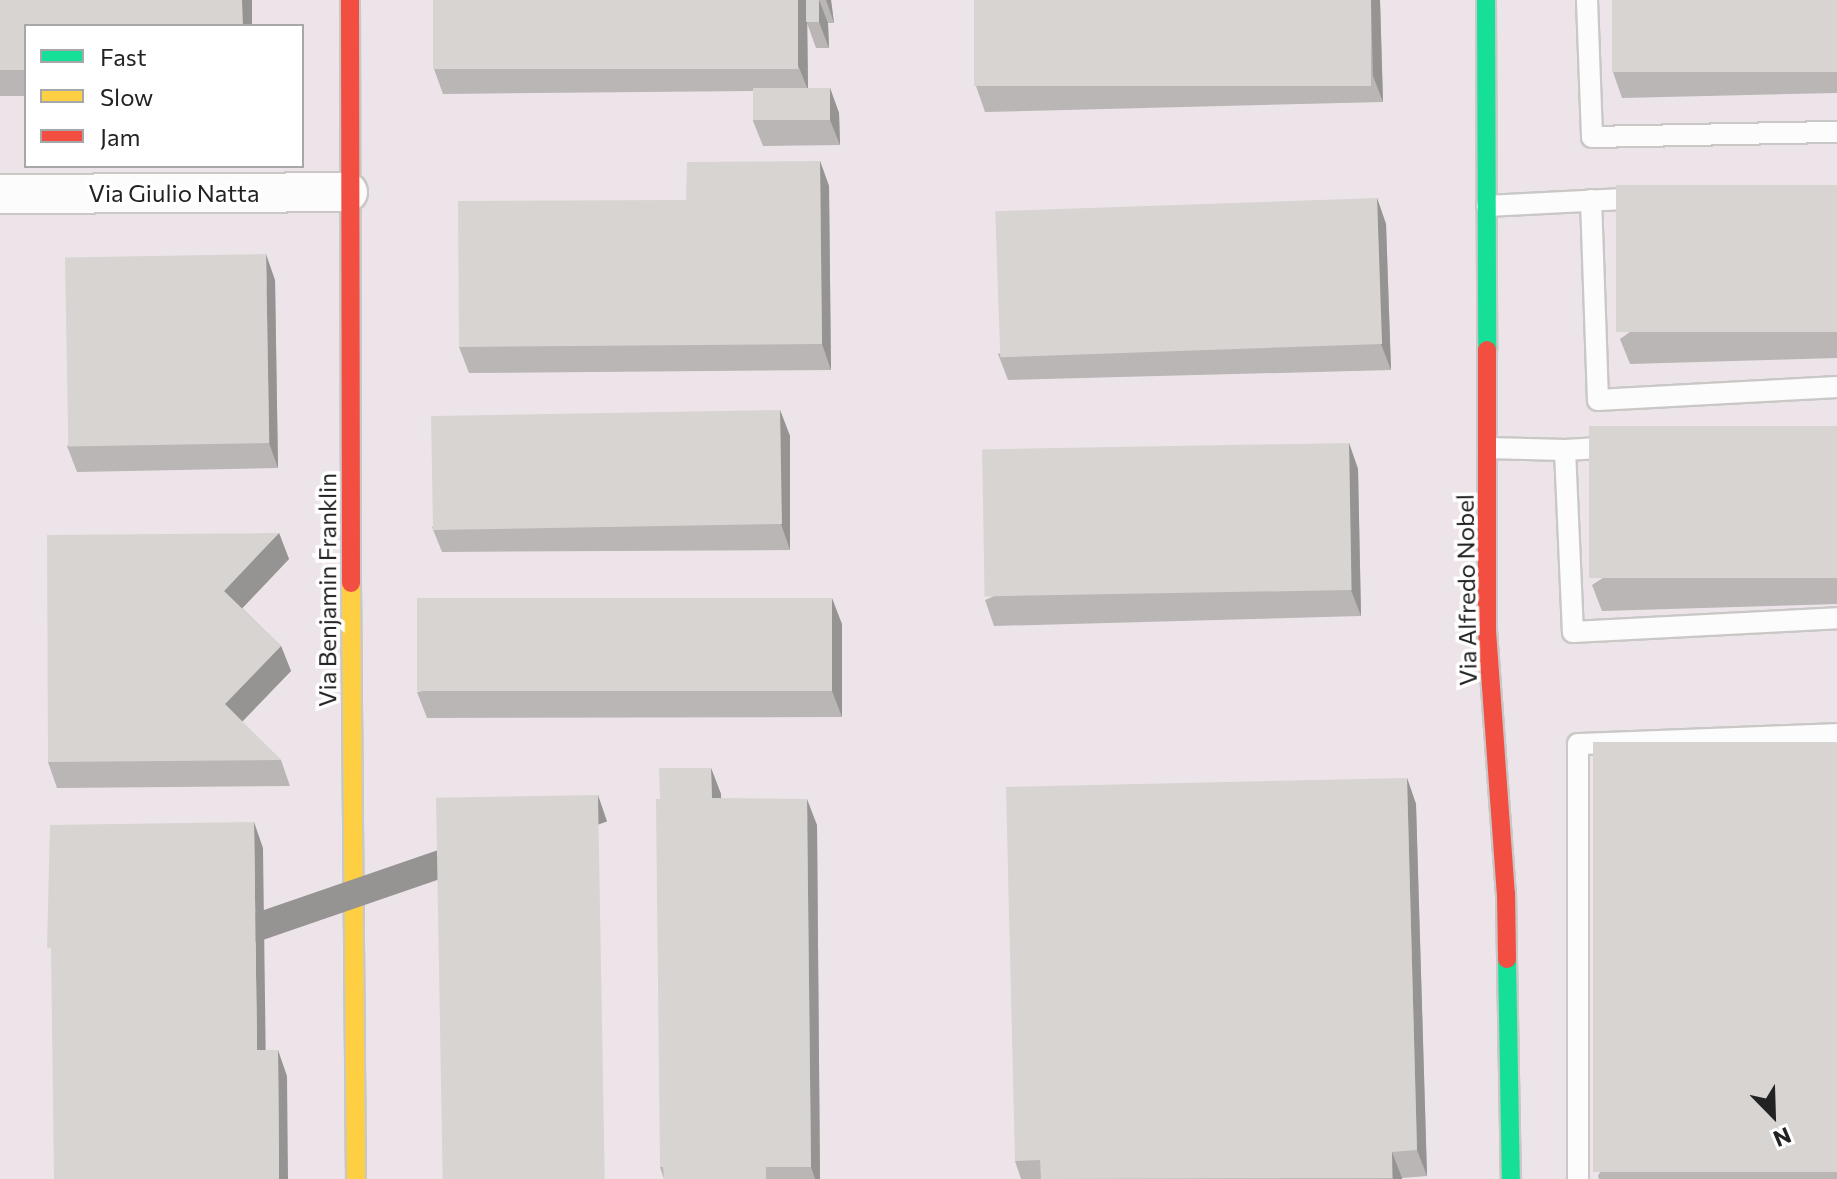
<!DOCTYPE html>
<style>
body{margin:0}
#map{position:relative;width:1837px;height:1179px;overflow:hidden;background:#f0eeeb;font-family:Commissioner,sans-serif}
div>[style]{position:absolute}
.industrial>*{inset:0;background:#ede4e9}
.roads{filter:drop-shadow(2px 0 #c9c8c7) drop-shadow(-2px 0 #c9c8c7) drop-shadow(0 2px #c9c8c7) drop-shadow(0 -2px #c9c8c7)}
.lane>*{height:20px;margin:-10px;padding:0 10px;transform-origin:10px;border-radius:10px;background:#fdfcfc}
.street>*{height:38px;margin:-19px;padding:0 19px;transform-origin:19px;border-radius:19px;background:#fdfcfc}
.fast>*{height:18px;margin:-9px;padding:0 9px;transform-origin:9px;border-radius:9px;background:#16e098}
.slow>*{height:18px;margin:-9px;padding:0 9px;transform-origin:9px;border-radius:9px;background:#ffcf43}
.jam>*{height:18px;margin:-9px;padding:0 9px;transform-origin:9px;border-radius:9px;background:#f24e42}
.wall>*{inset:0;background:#b9b6b5}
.shaded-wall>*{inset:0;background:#969493;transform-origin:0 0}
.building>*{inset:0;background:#d7d4d2;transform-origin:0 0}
span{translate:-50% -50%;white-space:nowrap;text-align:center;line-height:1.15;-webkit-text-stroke:7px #fff;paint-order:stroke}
.street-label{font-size:24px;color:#222}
.legend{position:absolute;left:24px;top:24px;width:280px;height:144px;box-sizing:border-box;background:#fff;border:2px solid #a7a7a7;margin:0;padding:10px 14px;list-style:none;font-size:24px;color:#222}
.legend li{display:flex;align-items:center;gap:16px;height:40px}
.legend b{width:40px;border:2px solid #a7a7a7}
.north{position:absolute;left:1733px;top:1075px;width:80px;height:80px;-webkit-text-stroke:6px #fff;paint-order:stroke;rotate:157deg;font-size:22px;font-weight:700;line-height:32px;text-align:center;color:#222}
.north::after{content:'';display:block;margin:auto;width:28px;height:36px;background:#222;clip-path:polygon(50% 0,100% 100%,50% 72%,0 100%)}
</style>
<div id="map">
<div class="industrial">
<i style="clip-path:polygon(evenodd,0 0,1837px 0,1837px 1179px,0 1179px,0 0,26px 26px,302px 26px,302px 166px,26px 166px,26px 26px)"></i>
</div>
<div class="roads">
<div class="lane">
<i style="left:1587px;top:0;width:137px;rotate:87.9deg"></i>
<i style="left:1592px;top:137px;width:245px;rotate:-1.2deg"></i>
<i style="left:1591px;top:200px;width:200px;rotate:88deg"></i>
<i style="left:1598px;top:400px;width:239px;rotate:-3.1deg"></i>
<i style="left:1487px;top:206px;width:156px;rotate:-2.9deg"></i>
<i style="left:1488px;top:448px;width:77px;rotate:1.5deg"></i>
<i style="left:1565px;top:450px;width:182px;rotate:87.5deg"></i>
<i style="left:1573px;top:632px;width:264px;rotate:-3deg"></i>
<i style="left:1565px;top:450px;width:52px;rotate:-3.3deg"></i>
<i style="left:1578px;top:1179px;width:435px;rotate:-90deg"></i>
<i style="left:1578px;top:744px;width:259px;rotate:-2.2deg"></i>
</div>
<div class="street">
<i style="left:0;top:194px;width:348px;rotate:-0.3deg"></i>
</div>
<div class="fast">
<i style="left:1486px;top:0;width:350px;rotate:89.8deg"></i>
<i style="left:1507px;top:959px;width:220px;rotate:89deg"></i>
</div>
<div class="slow">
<i style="left:351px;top:583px;width:596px;rotate:89.52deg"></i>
</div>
<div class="jam">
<i style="left:350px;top:0;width:583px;rotate:89.9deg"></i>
<i style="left:1487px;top:350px;width:281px;rotate:90deg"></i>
<i style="left:1487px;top:631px;width:263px;rotate:85.9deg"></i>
<i style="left:1506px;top:893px;width:66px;rotate:89.1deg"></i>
</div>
</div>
<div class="wall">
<i style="clip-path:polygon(0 0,252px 0,252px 26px,26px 26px,26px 96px,0 96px)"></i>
<i style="clip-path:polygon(433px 0,831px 0,834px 23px,828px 23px,829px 48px,816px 48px,807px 23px,808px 88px,830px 88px,839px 113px,840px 145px,763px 146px,753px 121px,753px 91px,443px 94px,434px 69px)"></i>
<i style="clip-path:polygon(1380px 0,1383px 102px,985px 112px,976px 86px)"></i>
<i style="clip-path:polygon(1837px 0,1837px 93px,1622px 98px,1613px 72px)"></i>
<i style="clip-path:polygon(820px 161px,829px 186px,831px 370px,469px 373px,459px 347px,686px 200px)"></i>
<i style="clip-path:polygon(1837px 185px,1837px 358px,1630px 364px,1620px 339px)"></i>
<i style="clip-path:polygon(1377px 198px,1386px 224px,1391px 370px,1008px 380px,998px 354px)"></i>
<i style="clip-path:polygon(275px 280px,278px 468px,77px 472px,67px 446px)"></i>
<i style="clip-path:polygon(780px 410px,790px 436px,790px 550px,442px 552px,432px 527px)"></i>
<i style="clip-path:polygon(1837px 426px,1837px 604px,1602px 611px,1592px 585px)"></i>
<i style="clip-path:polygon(1349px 443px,1358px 469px,1361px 616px,994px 626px,985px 600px)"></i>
<i style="clip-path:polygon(279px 533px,289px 559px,242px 608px,281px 646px,291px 671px,242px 722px,281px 760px,290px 786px,57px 788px,48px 762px)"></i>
<i style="clip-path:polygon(842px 624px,842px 717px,427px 718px,417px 692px)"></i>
<i style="clip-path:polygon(1837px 742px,1837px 1179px,1599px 1179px,1598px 1176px)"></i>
<i style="clip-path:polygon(711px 768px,721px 794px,721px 798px,817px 825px,820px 1179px,664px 1179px,660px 1167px,660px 799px)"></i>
<i style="clip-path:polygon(1407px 778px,1416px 804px,1427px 1176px,1402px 1178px,1402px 1179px,1021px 1179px,1015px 1161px)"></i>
</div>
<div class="shaded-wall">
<i style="left:242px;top:0;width:10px;height:26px"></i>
<i style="clip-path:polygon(798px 0,807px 0,808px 90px,798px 65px)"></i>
<i style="clip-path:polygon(819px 0,828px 23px,829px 48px,819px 22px)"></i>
<i style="clip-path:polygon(826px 0,831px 0,834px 23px)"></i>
<i style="clip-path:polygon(1371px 0,1380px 0,1383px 102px,1373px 76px)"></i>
<i style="clip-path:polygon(830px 88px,839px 113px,840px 145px,830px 120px)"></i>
<i style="clip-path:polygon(820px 161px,829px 186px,831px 370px,822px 344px)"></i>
<i style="clip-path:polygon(1377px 198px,1386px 224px,1391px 370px,1381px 344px)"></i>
<i style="clip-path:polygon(266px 254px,275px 280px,278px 468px,269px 443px)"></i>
<i style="clip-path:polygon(780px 410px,790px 436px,790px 550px,781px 524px)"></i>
<i style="clip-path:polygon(1349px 443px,1358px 469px,1361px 616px,1351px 590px)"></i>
<i style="clip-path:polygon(279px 533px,289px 559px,234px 617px,224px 591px)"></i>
<i style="clip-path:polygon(832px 598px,842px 624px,842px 717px,832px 691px)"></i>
<i style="clip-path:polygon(281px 646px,291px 671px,234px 730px,225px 704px)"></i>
<i style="clip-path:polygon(711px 768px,721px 794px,721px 824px,712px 798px)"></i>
<i style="clip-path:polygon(1407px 778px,1416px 804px,1427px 1176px,1417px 1150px)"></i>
<i style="left:598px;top:795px;width:28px;height:384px;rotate:71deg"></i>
<i style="clip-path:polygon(807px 799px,817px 825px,820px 1179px,815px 1179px,811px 1167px)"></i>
<i style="clip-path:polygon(254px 822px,263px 848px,266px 1076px,257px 1050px)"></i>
<i style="clip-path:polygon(278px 1050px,287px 1076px,288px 1179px,279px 1179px)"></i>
<i style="clip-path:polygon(1392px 1152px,1402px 1178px,1402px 1179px,1393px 1179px)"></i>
</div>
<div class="building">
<i style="clip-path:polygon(0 0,242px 0,243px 26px,26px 26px,26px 70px,0 70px)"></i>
<i style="left:433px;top:0;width:365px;height:69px"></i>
<i style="left:806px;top:0;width:13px;height:22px"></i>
<i style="left:974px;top:0;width:397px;height:86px"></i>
<i style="left:1612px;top:0;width:225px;height:72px"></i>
<i style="left:830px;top:88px;width:32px;height:77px;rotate:90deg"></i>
<i style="clip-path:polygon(820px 161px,822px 344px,459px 347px,458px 201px,686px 200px,687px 162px)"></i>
<i style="left:1837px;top:185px;width:147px;height:221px;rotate:90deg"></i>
<i style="left:1377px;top:198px;width:146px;height:382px;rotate:88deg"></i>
<i style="left:266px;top:254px;width:189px;height:201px;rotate:89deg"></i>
<i style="left:780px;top:410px;width:114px;height:349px;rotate:89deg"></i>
<i style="left:1837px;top:426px;width:152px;height:248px;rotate:90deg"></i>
<i style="left:1349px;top:443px;width:147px;height:367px;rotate:89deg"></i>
<i style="clip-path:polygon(279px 533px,224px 591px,281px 646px,225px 704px,281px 760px,48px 762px,47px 535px)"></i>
<i style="left:832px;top:598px;width:93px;height:415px;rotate:90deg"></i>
<i style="left:1837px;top:742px;width:430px;height:244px;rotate:90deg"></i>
<i style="clip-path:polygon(659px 768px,711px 768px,712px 798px,807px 799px,811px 1167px,766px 1167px,766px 1179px,664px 1179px,663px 1167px,660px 1167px,656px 799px,660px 799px)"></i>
<i style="clip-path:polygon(1407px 778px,1417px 1150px,1392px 1152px,1392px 1178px,1041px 1179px,1040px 1160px,1015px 1161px,1006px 787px)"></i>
<i style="left:598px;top:795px;width:384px;height:162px;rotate:89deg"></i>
<i style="clip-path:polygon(254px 822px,257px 1050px,278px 1050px,279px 1179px,54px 1179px,51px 948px,47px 948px,50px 825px)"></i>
</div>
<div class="street-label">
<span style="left:174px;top:193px">Via Giulio Natta</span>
<span style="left:327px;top:590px;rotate:-90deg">Via Benjamin Franklin</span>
<span style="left:1466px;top:590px;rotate:-91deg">Via Alfredo Nobel</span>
</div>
<ul class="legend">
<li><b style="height:10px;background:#16e098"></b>Fast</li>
<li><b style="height:10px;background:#ffcf43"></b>Slow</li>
<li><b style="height:10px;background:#f24e42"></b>Jam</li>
</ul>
<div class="north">N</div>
</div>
